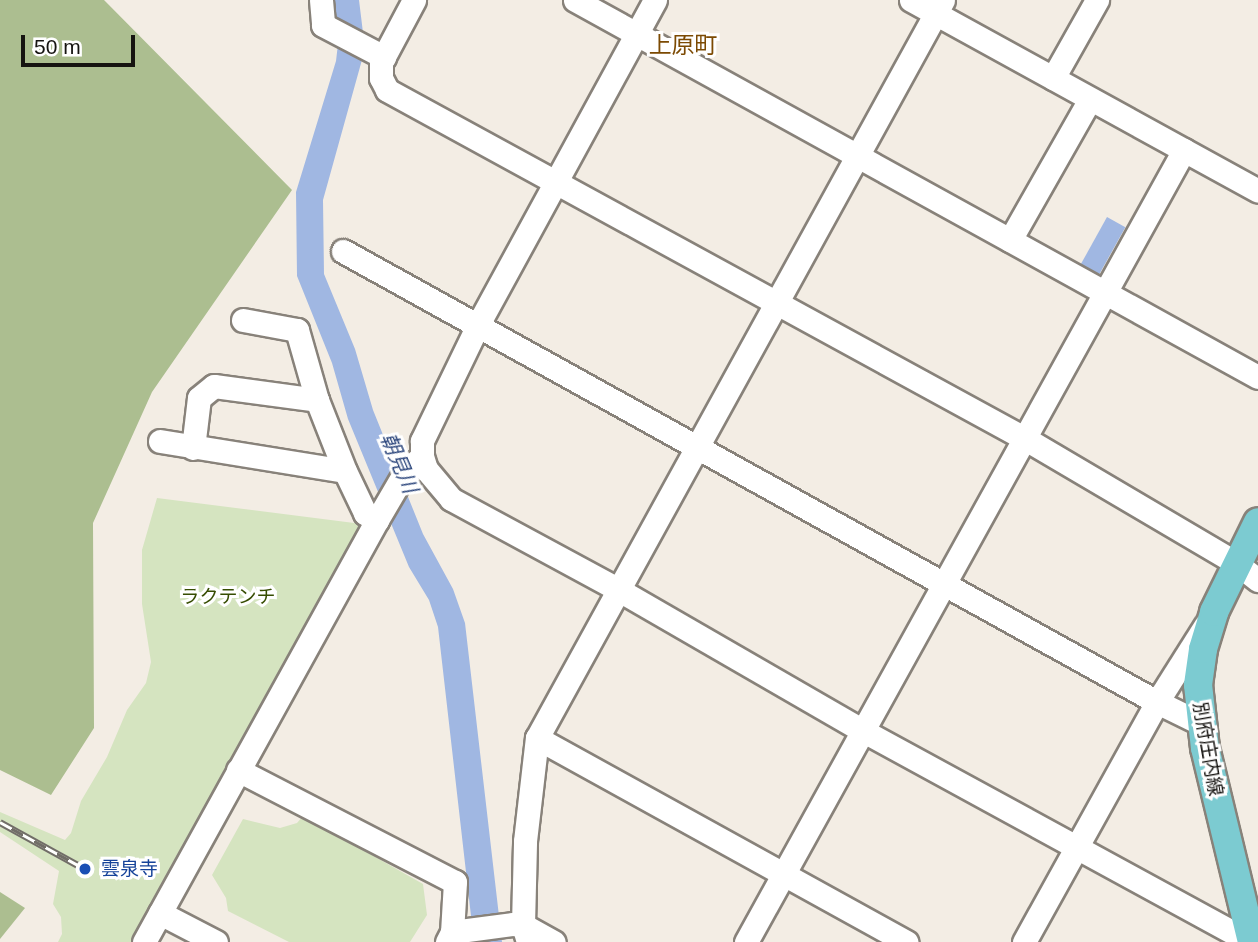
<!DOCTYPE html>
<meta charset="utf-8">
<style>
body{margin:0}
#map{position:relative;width:1258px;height:942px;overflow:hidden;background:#f3ede4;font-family:Arial,"Noto Sans JP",sans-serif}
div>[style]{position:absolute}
.green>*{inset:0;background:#d5e4c0}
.forest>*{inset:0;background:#acbe90}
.water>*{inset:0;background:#a0b7e2;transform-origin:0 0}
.roads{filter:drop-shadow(2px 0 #88827a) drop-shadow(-2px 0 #88827a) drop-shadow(0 2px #88827a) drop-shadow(0 -2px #88827a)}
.minor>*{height:23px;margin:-11.5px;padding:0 11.5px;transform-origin:11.5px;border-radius:11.5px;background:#fff}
.major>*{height:28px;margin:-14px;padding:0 14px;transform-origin:14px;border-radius:14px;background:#7ccbd1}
.rail>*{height:7px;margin-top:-3.5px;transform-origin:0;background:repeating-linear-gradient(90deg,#fff 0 13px,#716d68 0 26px);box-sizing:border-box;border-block:2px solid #716d68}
.dots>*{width:19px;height:19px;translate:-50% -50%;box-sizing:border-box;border:4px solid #fff;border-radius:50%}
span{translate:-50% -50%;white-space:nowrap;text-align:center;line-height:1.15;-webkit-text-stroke:6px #fff;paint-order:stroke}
.park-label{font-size:19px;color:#374d02}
.street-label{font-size:19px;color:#161411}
.transit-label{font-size:19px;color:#164399}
.left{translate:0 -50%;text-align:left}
.water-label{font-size:21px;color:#2c467c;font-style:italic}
.quarter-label{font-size:23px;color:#7c4a03}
.scale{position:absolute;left:21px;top:35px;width:114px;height:32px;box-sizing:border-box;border:4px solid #161411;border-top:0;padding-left:9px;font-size:21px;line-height:24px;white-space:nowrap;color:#161411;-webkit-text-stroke:5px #fff;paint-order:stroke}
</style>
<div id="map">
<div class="green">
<i style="clip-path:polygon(157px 498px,362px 524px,139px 942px,58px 942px,62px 934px,61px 917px,53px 904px,59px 871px,0 832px,0 812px,65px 840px,71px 833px,81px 801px,107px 757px,127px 710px,146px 683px,151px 662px,142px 604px,142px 550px)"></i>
<i style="clip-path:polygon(303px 816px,423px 884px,427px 915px,410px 942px,289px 942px,228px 911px,226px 898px,212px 875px,243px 819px,280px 828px,297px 823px)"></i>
</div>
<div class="forest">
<i style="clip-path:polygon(0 0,104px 0,292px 190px,152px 392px,93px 523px,94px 728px,51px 795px,0 770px)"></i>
<i style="clip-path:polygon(0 892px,25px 908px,0 939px)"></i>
</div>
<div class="water">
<i style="clip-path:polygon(332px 0,359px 0,365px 49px,323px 200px,324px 274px,355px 349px,373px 410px,423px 534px,453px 589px,465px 623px,502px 942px,474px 942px,438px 627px,429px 600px,409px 567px,348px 419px,332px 363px,297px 276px,296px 192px,336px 61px,338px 44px)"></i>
<i style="left:1107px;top:217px;width:21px;height:55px;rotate:29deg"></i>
</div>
<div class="roads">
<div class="minor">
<i style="left:321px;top:0;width:25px;rotate:85deg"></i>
<i style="left:323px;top:25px;width:69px;rotate:27.7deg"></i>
<i style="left:414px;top:0;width:70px;rotate:118deg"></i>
<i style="left:381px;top:62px;width:16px;rotate:90deg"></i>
<i style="left:381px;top:78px;width:13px;rotate:63deg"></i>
<i style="left:387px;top:90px;width:726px;rotate:28.65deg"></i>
<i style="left:1024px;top:438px;width:246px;rotate:30.5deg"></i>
<i style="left:1236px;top:563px;width:28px;rotate:38deg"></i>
<i style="left:575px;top:0;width:780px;rotate:28.9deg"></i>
<i style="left:655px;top:0;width:372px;rotate:118.6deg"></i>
<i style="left:477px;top:327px;width:127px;rotate:115.8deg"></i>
<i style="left:422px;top:441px;width:15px;rotate:90deg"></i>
<i style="left:422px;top:456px;width:14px;rotate:73deg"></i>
<i style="left:426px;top:469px;width:39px;rotate:50deg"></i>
<i style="left:451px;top:499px;width:191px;rotate:28.4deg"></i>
<i style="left:619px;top:590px;width:276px;rotate:30deg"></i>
<i style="left:858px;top:728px;width:432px;rotate:28.6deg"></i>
<i style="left:1237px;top:935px;width:13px;rotate:-13deg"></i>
<i style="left:911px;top:0;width:396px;rotate:28.8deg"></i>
<i style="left:1053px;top:78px;width:90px;rotate:-60.6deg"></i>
<i style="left:1010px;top:240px;width:162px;rotate:-60.4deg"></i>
<i style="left:343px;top:251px;width:931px;rotate:28.99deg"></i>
<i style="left:1157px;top:702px;width:48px;rotate:26deg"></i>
<i style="left:243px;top:320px;width:55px;rotate:10.5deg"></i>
<i style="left:297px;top:330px;width:73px;rotate:74.1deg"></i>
<i style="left:317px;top:400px;width:76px;rotate:68.5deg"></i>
<i style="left:345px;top:471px;width:47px;rotate:64.5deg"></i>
<i style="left:365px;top:513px;width:14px;rotate:30deg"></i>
<i style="left:160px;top:441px;width:187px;rotate:9.2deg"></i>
<i style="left:193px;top:448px;width:50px;rotate:-83.2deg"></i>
<i style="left:199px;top:398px;width:19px;rotate:-39deg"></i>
<i style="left:214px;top:386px;width:104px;rotate:7.7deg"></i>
<i style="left:537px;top:738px;width:422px;rotate:28.9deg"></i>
<i style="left:238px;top:770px;width:244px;rotate:27.3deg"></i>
<i style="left:455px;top:882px;width:50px;rotate:93.4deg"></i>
<i style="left:160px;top:913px;width:63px;rotate:27.4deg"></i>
<i style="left:144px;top:942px;width:482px;rotate:-61.1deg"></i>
<i style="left:377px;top:520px;width:56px;rotate:-59.7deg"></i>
<i style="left:405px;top:472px;width:23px;rotate:-43deg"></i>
<i style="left:447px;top:942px;width:11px;rotate:-63deg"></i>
<i style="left:452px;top:932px;width:62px;rotate:-7.5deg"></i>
<i style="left:513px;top:924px;width:10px;rotate:6deg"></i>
<i style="left:523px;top:925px;width:35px;rotate:29deg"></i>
<i style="left:528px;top:942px;width:18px;rotate:-106deg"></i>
<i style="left:523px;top:925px;width:84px;rotate:-88.6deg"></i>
<i style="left:525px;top:841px;width:104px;rotate:-83.4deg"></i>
<i style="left:537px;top:738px;width:842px;rotate:-61.18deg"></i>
<i style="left:746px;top:942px;width:905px;rotate:-61.06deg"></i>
<i style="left:1024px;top:942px;width:274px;rotate:-61deg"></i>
<i style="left:1157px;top:702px;width:90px;rotate:-57.7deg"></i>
</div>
<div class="major">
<i style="left:1252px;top:942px;width:200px;rotate:-103.6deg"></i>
<i style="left:1205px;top:748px;width:63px;rotate:-96.3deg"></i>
<i style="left:1198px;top:685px;width:36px;rotate:-82deg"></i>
<i style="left:1203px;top:649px;width:39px;rotate:-73deg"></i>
<i style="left:1214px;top:612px;width:100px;rotate:-63.9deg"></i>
</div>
</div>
<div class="rail">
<i style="left:0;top:822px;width:97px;rotate:28.9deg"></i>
</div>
<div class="dots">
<i style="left:85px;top:869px;background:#1a4fb4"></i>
</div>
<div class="park-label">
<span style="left:228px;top:597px">ラクテンチ</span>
</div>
<div class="street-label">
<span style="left:1208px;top:749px;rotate:80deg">別府庄内線</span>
</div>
<div class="transit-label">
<span class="left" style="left:101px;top:869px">雲泉寺</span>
</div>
<div class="water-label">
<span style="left:399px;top:463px;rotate:67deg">朝見川</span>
</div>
<div class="quarter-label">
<span style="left:683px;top:45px">上原町</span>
</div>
<div class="scale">50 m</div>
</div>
